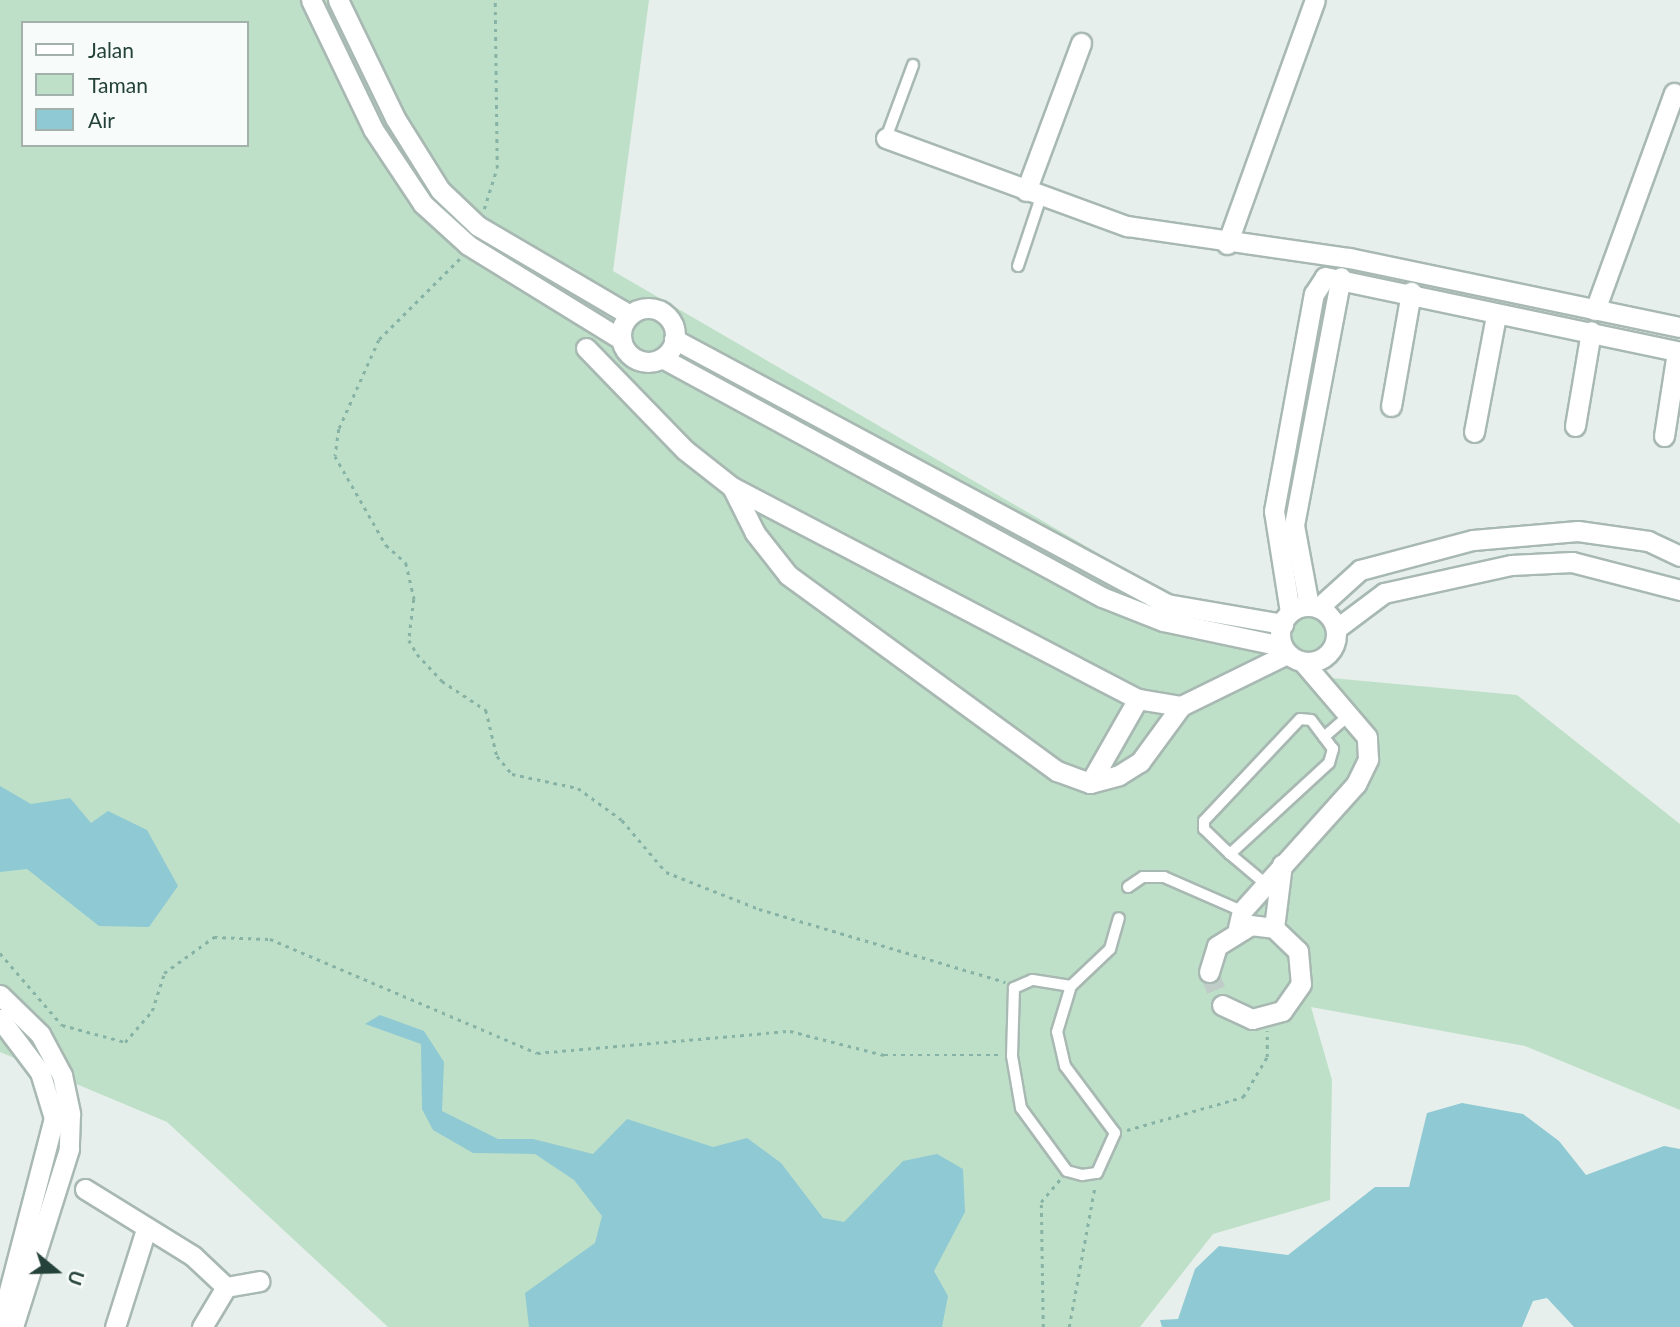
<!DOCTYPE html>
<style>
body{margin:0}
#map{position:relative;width:1680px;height:1327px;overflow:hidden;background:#e6efeb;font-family:Lato,sans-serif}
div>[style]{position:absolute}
.green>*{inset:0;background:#bfe0c8}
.round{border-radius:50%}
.water>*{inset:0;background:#8ec9d4}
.street-tunnel>*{height:19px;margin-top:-9.5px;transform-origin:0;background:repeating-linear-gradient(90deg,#bfccc8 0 19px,transparent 0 29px)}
.path>*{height:2.5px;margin-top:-1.25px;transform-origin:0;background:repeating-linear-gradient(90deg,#86b3a5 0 3.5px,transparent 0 8.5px)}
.roads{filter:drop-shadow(2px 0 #a8b8b2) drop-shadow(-2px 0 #a8b8b2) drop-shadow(0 2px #a8b8b2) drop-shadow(0 -2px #a8b8b2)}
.lane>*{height:10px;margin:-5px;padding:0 5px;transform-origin:5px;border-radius:5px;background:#fff}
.street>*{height:19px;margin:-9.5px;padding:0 9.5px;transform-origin:9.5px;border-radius:9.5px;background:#fff}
.street>.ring{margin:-9.5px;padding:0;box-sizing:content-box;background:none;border:19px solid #fff;border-radius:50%}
span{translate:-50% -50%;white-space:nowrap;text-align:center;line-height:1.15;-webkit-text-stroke:5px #f7fbf9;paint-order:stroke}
.legend{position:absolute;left:21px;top:21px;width:228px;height:126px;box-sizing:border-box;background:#f7fbf9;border:2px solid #a3b1ad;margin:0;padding:9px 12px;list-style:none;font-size:21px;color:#24423a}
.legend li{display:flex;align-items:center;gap:14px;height:35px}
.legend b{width:35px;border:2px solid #a3b1ad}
.north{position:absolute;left:21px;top:1236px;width:70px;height:70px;-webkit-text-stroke:5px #f7fbf9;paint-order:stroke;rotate:109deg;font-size:19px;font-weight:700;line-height:28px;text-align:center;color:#24423a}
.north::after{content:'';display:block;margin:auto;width:24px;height:32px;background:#24423a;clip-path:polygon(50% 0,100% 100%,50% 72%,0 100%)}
</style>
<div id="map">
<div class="green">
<i style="clip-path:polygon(evenodd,0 0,649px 0,613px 271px,1309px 676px,1517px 695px,1680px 824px,1680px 1110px,1525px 1046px,1311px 1007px,1332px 1080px,1330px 1200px,1213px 1234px,1140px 1327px,388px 1327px,167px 1122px,0 1052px,0 0,23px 23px,247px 23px,247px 145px,23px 145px,23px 23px)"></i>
<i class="round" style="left:1289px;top:614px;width:38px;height:38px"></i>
</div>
<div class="water">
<i style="clip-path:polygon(0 786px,31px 804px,70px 798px,91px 823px,108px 811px,147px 830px,178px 886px,149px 927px,99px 926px,27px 869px,0 872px)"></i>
<i style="clip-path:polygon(380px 1015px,424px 1031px,444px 1062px,442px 1111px,498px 1139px,533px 1139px,593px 1154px,627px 1119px,713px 1147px,747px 1138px,781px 1163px,823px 1218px,844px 1222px,903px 1161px,937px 1154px,963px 1169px,965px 1212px,934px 1271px,948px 1296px,942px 1327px,529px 1327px,525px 1293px,595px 1243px,602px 1216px,574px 1180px,535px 1154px,473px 1153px,433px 1130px,422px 1109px,421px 1044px,365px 1024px)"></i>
<i style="clip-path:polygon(1462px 1103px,1523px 1114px,1559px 1141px,1586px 1175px,1664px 1146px,1680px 1149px,1680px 1327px,1574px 1327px,1547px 1298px,1533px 1301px,1522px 1327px,1162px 1327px,1160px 1320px,1178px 1319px,1195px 1269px,1219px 1246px,1288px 1255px,1375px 1187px,1409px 1187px,1427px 1113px)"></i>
</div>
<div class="street-tunnel">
<i style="left:1209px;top:972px;width:35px;rotate:68deg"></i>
</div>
<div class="path">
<i style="left:484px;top:209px;width:43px;rotate:-72.4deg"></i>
<i style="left:497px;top:168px;width:168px;rotate:-90.7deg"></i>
<i style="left:460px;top:259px;width:115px;rotate:135deg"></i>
<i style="left:379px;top:340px;width:98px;rotate:114.2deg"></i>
<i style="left:339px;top:429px;width:27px;rotate:98deg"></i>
<i style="left:335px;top:456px;width:103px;rotate:60.2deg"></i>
<i style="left:386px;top:545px;width:27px;rotate:42deg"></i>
<i style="left:406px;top:563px;width:37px;rotate:77deg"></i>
<i style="left:414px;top:599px;width:41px;rotate:97deg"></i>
<i style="left:409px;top:640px;width:16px;rotate:60deg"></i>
<i style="left:417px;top:654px;width:37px;rotate:47deg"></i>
<i style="left:442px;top:681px;width:53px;rotate:33.4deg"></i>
<i style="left:486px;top:710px;width:47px;rotate:76.6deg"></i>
<i style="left:497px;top:756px;width:23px;rotate:50deg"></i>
<i style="left:512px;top:774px;width:67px;rotate:12deg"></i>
<i style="left:578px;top:788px;width:54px;rotate:36deg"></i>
<i style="left:622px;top:820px;width:68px;rotate:49.8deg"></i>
<i style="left:666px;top:872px;width:100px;rotate:21.7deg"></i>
<i style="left:759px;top:909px;width:257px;rotate:16.5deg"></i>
<i style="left:0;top:953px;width:95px;rotate:49.3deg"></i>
<i style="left:62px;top:1025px;width:65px;rotate:15.1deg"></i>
<i style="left:125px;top:1042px;width:41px;rotate:-48.9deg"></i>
<i style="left:152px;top:1011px;width:40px;rotate:-72deg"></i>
<i style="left:164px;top:973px;width:62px;rotate:-35.8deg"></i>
<i style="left:214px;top:937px;width:56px;rotate:2deg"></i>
<i style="left:270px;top:939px;width:290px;rotate:23.1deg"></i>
<i style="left:537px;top:1053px;width:254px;rotate:-5deg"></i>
<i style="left:790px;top:1031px;width:97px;rotate:14.3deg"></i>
<i style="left:884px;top:1055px;width:115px"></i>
<i style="left:1127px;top:1130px;width:121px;rotate:-15.9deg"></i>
<i style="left:1243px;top:1097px;width:47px;rotate:-59deg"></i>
<i style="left:1267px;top:1057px;width:26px;rotate:-90deg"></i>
<i style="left:1043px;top:1327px;width:125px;rotate:-90.9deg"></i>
<i style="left:1041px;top:1202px;width:30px;rotate:-50deg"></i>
<i style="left:1069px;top:1327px;width:143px;rotate:-79.6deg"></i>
</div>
<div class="roads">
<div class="lane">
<i style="left:886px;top:138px;width:78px;rotate:-69.7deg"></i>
<i style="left:1018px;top:266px;width:73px;rotate:-71.6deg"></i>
<i style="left:1324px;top:737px;width:35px;rotate:-41deg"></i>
<i style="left:1230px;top:854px;width:134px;rotate:-42.6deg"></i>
<i style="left:1329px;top:763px;width:15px;rotate:-74deg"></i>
<i style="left:1333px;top:749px;width:36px;rotate:-127deg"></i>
<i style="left:1311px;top:720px;width:11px;rotate:-175deg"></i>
<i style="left:1300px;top:719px;width:140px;rotate:133.3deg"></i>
<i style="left:1204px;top:821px;width:8px;rotate:90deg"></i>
<i style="left:1204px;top:829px;width:36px;rotate:44deg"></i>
<i style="left:1230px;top:854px;width:48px;rotate:40deg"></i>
<i style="left:1128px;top:887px;width:18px;rotate:-34deg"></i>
<i style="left:1143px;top:877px;width:21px"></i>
<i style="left:1164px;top:877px;width:85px;rotate:23.6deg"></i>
<i style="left:1071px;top:986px;width:39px;rotate:-171deg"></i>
<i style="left:1032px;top:980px;width:20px;rotate:156deg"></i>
<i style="left:1014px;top:988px;width:68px;rotate:91.7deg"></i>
<i style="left:1012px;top:1056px;width:53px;rotate:80.2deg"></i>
<i style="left:1021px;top:1108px;width:78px;rotate:53.9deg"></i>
<i style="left:1067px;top:1171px;width:16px;rotate:15deg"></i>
<i style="left:1082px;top:1175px;width:15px;rotate:-8deg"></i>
<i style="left:1097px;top:1173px;width:44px;rotate:-65.8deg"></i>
<i style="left:1115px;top:1133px;width:84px;rotate:-126.7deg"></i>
<i style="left:1065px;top:1066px;width:35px;rotate:-103deg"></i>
<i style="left:1057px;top:1032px;width:48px;rotate:-73.1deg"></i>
<i style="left:1071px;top:986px;width:54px;rotate:-43.5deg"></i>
<i style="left:1110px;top:949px;width:32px;rotate:-74deg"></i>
</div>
<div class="street">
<i style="left:311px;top:0;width:143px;rotate:64.3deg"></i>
<i style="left:373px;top:129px;width:90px;rotate:56.3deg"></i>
<i style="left:423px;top:204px;width:61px;rotate:42.3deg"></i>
<i style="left:468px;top:245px;width:180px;rotate:31.6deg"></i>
<i style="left:338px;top:0;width:131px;rotate:64.2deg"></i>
<i style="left:395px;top:118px;width:85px;rotate:58deg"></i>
<i style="left:440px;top:190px;width:52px;rotate:43.5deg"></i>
<i style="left:478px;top:226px;width:176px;rotate:30.4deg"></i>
<i style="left:886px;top:138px;width:257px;rotate:20.1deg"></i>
<i style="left:1127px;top:226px;width:224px;rotate:8.2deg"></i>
<i style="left:1349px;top:258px;width:338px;rotate:11.8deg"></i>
<i style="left:1026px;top:191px;width:158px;rotate:-69.6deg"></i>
<i style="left:1227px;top:244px;width:259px;rotate:-70.2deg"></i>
<i class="ring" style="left:621px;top:308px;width:35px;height:35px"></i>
<i style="left:1595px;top:310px;width:231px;rotate:-70deg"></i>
<i style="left:674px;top:339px;width:560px;rotate:28.26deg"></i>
<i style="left:1167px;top:604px;width:118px;rotate:9.8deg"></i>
<i style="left:586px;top:348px;width:142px;rotate:45.9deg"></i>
<i style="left:685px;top:450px;width:60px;rotate:38.2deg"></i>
<i style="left:732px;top:487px;width:458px;rotate:27.6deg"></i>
<i style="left:1138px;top:699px;width:44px;rotate:9.2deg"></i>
<i style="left:1181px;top:706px;width:118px;rotate:-26.1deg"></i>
<i style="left:662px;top:358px;width:501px;rotate:28.51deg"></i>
<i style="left:1102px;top:597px;width:66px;rotate:21.5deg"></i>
<i style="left:1163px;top:621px;width:122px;rotate:11.9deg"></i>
<i style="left:1391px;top:406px;width:116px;rotate:-80deg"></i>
<i style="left:1575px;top:426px;width:96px;rotate:-80.4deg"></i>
<i style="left:1474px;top:432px;width:118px;rotate:-79.3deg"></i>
<i style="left:1664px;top:436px;width:85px;rotate:-81.2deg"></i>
<i style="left:732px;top:487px;width:51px;rotate:63.4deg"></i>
<i style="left:755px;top:533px;width:53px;rotate:51.8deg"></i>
<i style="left:788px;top:575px;width:333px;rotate:36.1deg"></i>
<i style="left:1057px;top:771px;width:35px;rotate:20deg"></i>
<i style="left:1090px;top:783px;width:30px;rotate:-15deg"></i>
<i style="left:1119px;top:775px;width:25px;rotate:-32deg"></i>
<i style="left:1140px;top:762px;width:69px;rotate:-53.8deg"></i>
<i class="ring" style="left:1280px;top:606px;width:37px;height:37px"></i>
<i style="left:1309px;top:606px;width:82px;rotate:-100.5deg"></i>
<i style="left:1294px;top:525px;width:252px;rotate:-79.3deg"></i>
<i style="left:1318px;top:608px;width:57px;rotate:-42.1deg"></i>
<i style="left:1360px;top:570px;width:117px;rotate:-14.9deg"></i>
<i style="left:1473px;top:540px;width:105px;rotate:-4.9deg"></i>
<i style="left:1578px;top:531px;width:71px;rotate:8.1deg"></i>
<i style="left:1648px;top:541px;width:35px;rotate:25deg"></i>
<i style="left:1290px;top:612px;width:102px;rotate:-99deg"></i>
<i style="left:1274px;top:511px;width:221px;rotate:-79.6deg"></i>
<i style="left:1314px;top:294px;width:20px;rotate:-57deg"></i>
<i style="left:1325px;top:277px;width:363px;rotate:11.9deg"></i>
<i style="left:1336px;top:629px;width:60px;rotate:-36.9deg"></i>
<i style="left:1384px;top:593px;width:130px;rotate:-12.4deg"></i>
<i style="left:1511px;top:565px;width:61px;rotate:-2.8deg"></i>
<i style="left:1572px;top:562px;width:112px;rotate:14.5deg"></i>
<i style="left:1090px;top:783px;width:97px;rotate:-60.3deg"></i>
<i style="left:1238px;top:928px;width:17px;rotate:-77deg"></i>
<i style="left:1242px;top:911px;width:171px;rotate:-48.1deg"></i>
<i style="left:1356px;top:784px;width:28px;rotate:-64deg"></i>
<i style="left:1368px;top:759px;width:22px;rotate:-93deg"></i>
<i style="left:1367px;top:737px;width:99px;rotate:-130.5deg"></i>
<i style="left:1274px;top:928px;width:64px;rotate:-82.9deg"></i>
<i style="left:1209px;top:972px;width:27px;rotate:-73deg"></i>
<i style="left:1217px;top:946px;width:39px;rotate:-32deg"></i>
<i style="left:1250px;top:925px;width:24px;rotate:7deg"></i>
<i style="left:1274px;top:928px;width:33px;rotate:44deg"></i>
<i style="left:1298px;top:951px;width:33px;rotate:85deg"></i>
<i style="left:1301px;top:984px;width:33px;rotate:125deg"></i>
<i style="left:1282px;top:1011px;width:31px;rotate:165deg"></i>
<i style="left:1252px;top:1019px;width:33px;rotate:-155deg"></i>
<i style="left:0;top:995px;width:56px;rotate:44.3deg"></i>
<i style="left:40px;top:1034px;width:47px;rotate:61.8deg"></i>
<i style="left:62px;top:1075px;width:40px;rotate:78deg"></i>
<i style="left:70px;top:1114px;width:35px;rotate:92deg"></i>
<i style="left:69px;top:1149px;width:187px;rotate:107.5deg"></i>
<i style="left:0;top:1019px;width:66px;rotate:53deg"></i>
<i style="left:40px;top:1072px;width:48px;rotate:73.1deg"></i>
<i style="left:54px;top:1118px;width:214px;rotate:104.6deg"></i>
<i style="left:85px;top:1189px;width:127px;rotate:31.8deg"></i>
<i style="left:193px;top:1256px;width:45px;rotate:43.2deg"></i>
<i style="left:226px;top:1287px;width:47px;rotate:121deg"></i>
<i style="left:226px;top:1287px;width:34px;rotate:-10deg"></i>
<i style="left:115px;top:1327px;width:103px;rotate:-72.4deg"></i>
</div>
</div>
<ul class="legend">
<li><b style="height:9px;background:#fff"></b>Jalan</li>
<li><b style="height:19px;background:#bfe0c8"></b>Taman</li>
<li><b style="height:19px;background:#8ec9d4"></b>Air</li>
</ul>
<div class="north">U</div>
</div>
